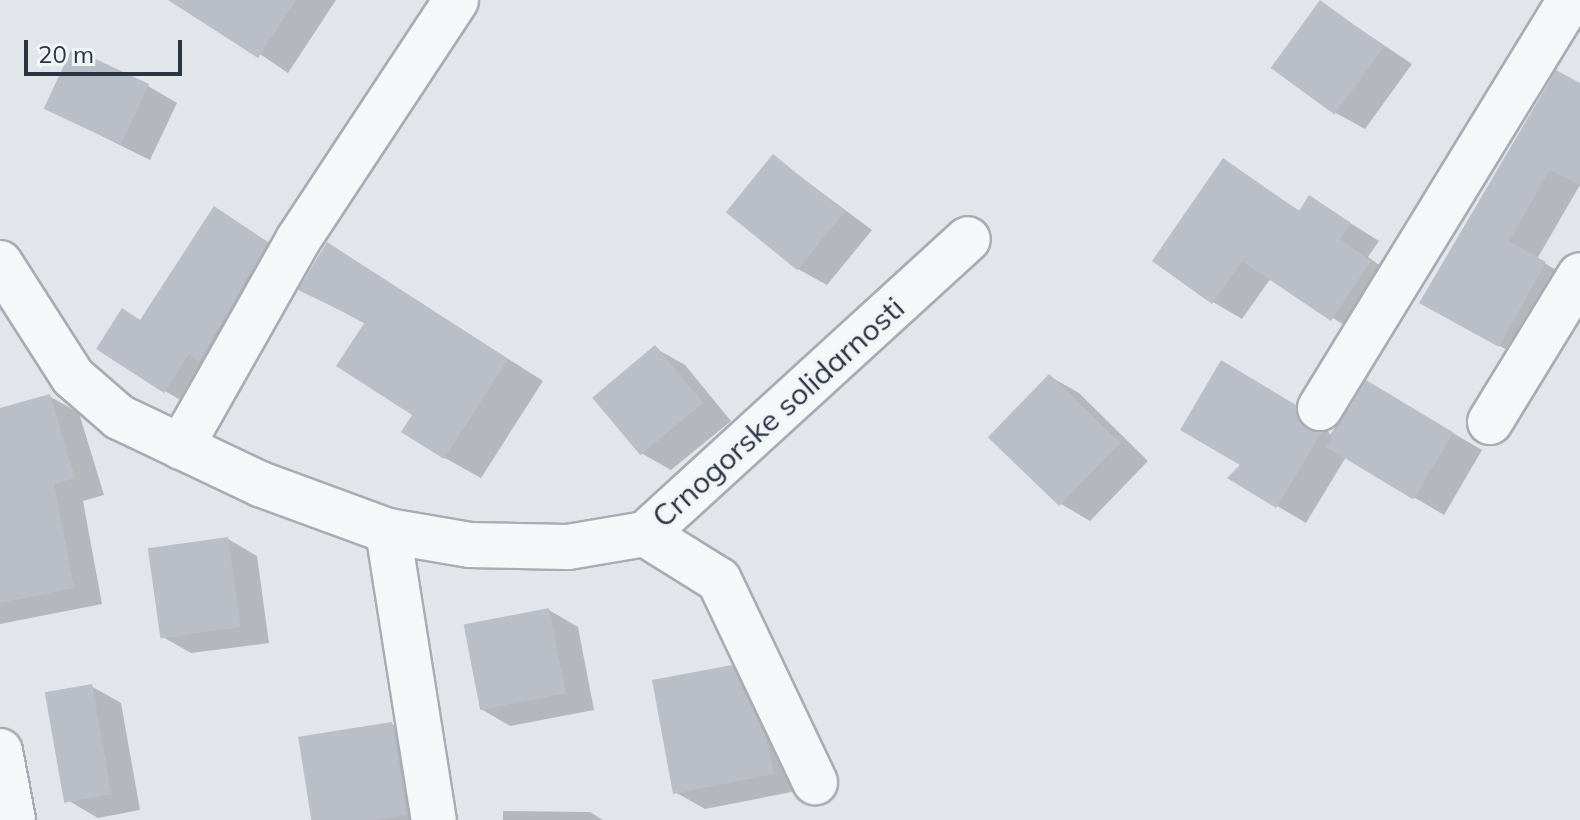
<!DOCTYPE html>
<style>
body{margin:0}
#map{position:relative;width:1580px;height:820px;overflow:hidden;background:#e2e6eb;font-family:Mulish,sans-serif}
div>[style]{position:absolute}
.shadow>*{inset:0;background:#0003}
.building>*{inset:0;background:#babfc7;transform-origin:0 0}
.roads{filter:drop-shadow(2px 0 #a7adb5) drop-shadow(-2px 0 #a7adb5) drop-shadow(0 2px #a7adb5) drop-shadow(0 -2px #a7adb5)}
.minor>*{height:44px;margin:-22px;padding:0 22px;transform-origin:22px;border-radius:22px;background:#f5f7f9}
span{translate:-50% -50%;white-space:nowrap;text-align:center;line-height:1.15;-webkit-text-stroke:6px #f2f5f8;paint-order:stroke}
.street-label{font-size:30px;color:#2b3442}
.scale{position:absolute;left:24px;top:40px;width:158px;height:36px;box-sizing:border-box;border:4px solid #2b3442;border-top:0;padding-left:10px;font-size:24px;line-height:28px;white-space:nowrap;color:#2b3442;-webkit-text-stroke:6px #f2f5f8;paint-order:stroke}
</style>
<div id="map">
<div class="shadow">
<i style="clip-path:polygon(180px 0,336px 0,288px 73px)"></i>
<i style="clip-path:polygon(1321px 3px,1412px 64px,1365px 129px,1336px 113px)"></i>
<i style="clip-path:polygon(1580px 85px,1580px 185px,1537px 259px,1574px 280px,1529px 362px,1450px 319px)"></i>
<i style="clip-path:polygon(148px 86px,177px 103px,150px 160px,45px 108px)"></i>
<i style="clip-path:polygon(774px 157px,872px 230px,827px 285px,798px 269px)"></i>
<i style="clip-path:polygon(1224px 161px,1301px 212px,1310px 198px,1379px 241px,1368px 257px,1399px 279px,1361px 336px,1271px 278px,1242px 319px,1213px 302px)"></i>
<i style="clip-path:polygon(215px 209px,306px 266px,204px 414px,165px 391px,141px 321px)"></i>
<i style="clip-path:polygon(363px 266px,543px 381px,481px 478px,445px 458px,366px 324px,301px 290px)"></i>
<i style="clip-path:polygon(655px 348px,685px 365px,731px 421px,671px 470px,641px 453px)"></i>
<i style="clip-path:polygon(1222px 363px,1325px 424px,1330px 435px,1367px 383px,1482px 450px,1444px 515px,1346px 457px,1306px 523px,1230px 478px,1243px 465px)"></i>
<i style="clip-path:polygon(1049px 376px,1079px 393px,1148px 461px,1090px 521px,1061px 504px,991px 437px)"></i>
<i style="clip-path:polygon(49px 396px,79px 413px,104px 495px,83px 501px,102px 604px,0 624px,0 410px)"></i>
<i style="clip-path:polygon(228px 539px,257px 556px,269px 643px,191px 653px,161px 636px)"></i>
<i style="clip-path:polygon(549px 610px,578px 627px,594px 710px,510px 726px,481px 709px)"></i>
<i style="clip-path:polygon(731px 667px,761px 684px,802px 790px,705px 809px,675px 792px)"></i>
<i style="clip-path:polygon(91px 686px,121px 703px,140px 810px,98px 818px,69px 801px)"></i>
<i style="clip-path:polygon(392px 724px,421px 741px,434px 820px,313px 820px,300px 739px)"></i>
<i style="clip-path:polygon(503px 811px,590px 812px,603px 820px,503px 820px)"></i>
</div>
<div class="building">
<i style="clip-path:polygon(168px 0,296px 0,258px 58px)"></i>
<i style="left:1320px;top:0;width:79px;height:84px;rotate:36deg"></i>
<i style="left:72px;top:48px;width:85px;height:67px;rotate:25deg"></i>
<i style="clip-path:polygon(1556px 70px,1580px 83px,1580px 185px,1550px 170px,1509px 241px,1546px 262px,1499px 347px,1419px 303px)"></i>
<i style="left:773px;top:154px;width:92px;height:75px;rotate:39deg"></i>
<i style="clip-path:polygon(1223px 158px,1299px 211px,1309px 195px,1351px 223px,1340px 239px,1371px 261px,1331px 321px,1242px 261px,1212px 304px,1152px 261px)"></i>
<i style="clip-path:polygon(214px 206px,268px 242px,199px 362px,189px 354px,164px 393px,96px 349px,122px 308px,140px 320px)"></i>
<i style="clip-path:polygon(327px 242px,508px 359px,444px 459px,401px 432px,412px 415px,336px 366px,365px 322px,298px 290px)"></i>
<i style="left:655px;top:345px;width:75px;height:82px;rotate:50deg"></i>
<i style="clip-path:polygon(1221px 360px,1296px 405px,1306px 429px,1322px 432px,1276px 508px,1227px 478px,1240px 465px,1180px 430px)"></i>
<i style="left:1049px;top:374px;width:99px;height:88px;rotate:44deg"></i>
<i style="left:1366px;top:380px;width:102px;height:78px;rotate:31deg"></i>
<i style="clip-path:polygon(50px 394px,75px 478px,54px 484px,74px 588px,0 603px,0 408px)"></i>
<i style="left:228px;top:537px;width:91px;height:81px;rotate:82deg"></i>
<i style="left:549px;top:608px;width:87px;height:87px;rotate:79deg"></i>
<i style="clip-path:polygon(732px 665px,766px 738px,774px 774px,673px 794px,652px 680px)"></i>
<i style="left:92px;top:684px;width:112px;height:48px;rotate:80deg"></i>
<i style="left:392px;top:722px;width:94px;height:95px;rotate:81deg"></i>
</div>
<div class="roads">
<div class="minor">
<i style="left:0;top:263px;width:135px;rotate:57.4deg"></i>
<i style="left:73px;top:377px;width:61px;rotate:41deg"></i>
<i style="left:119px;top:417px;width:156px;rotate:25.4deg"></i>
<i style="left:260px;top:484px;width:136px;rotate:20.2deg"></i>
<i style="left:388px;top:531px;width:83px;rotate:9.7deg"></i>
<i style="left:470px;top:545px;width:98px;rotate:1.2deg"></i>
<i style="left:568px;top:547px;width:78px;rotate:-9.6deg"></i>
<i style="left:645px;top:534px;width:437px;rotate:-42.4deg"></i>
<i style="left:1320px;top:408px;width:479px;rotate:-58.5deg"></i>
<i style="left:1490px;top:422px;width:172px;rotate:-58.5deg"></i>
<i style="left:181px;top:447px;width:238px;rotate:-60.5deg"></i>
<i style="left:298px;top:240px;width:287px;rotate:-56.6deg"></i>
<i style="left:388px;top:531px;width:293px;rotate:81deg"></i>
<i style="left:645px;top:534px;width:87px;rotate:31.9deg"></i>
<i style="left:719px;top:580px;width:224px;rotate:64.6deg"></i>
<i style="left:0;top:751px;width:70px;rotate:79.3deg"></i>
</div>
</div>
<div class="street-label">
<span style="left:778px;top:412px;rotate:-42deg">Crnogorske solidarnosti</span>
</div>
<div class="scale">20 m</div>
</div>
